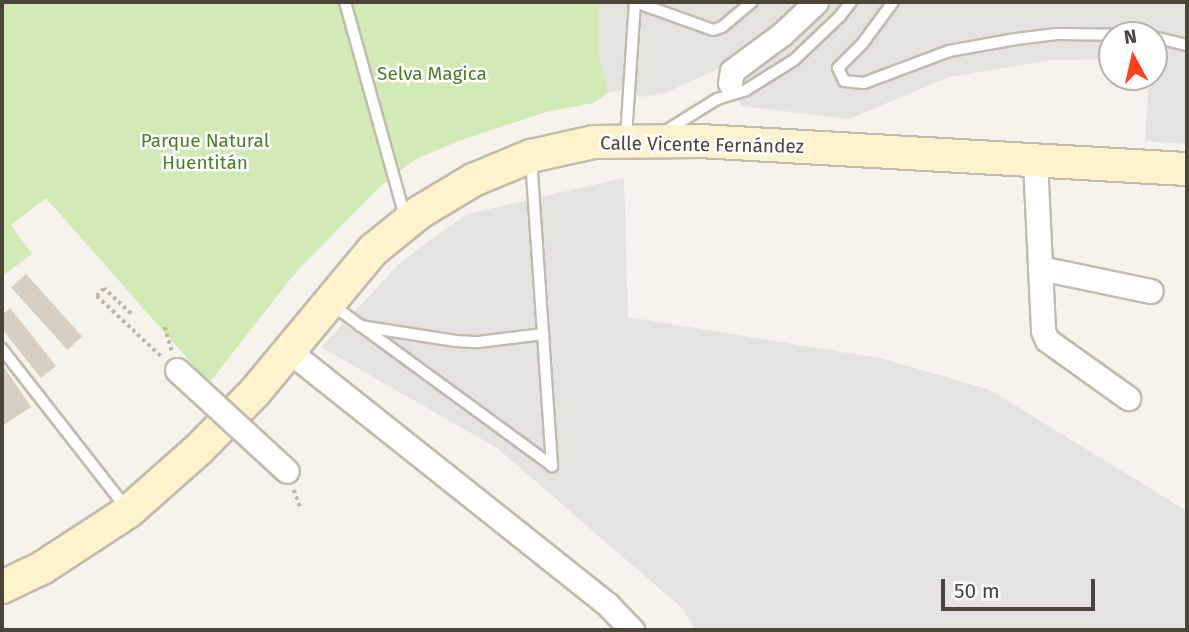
<!DOCTYPE html>
<meta charset="utf-8">
<style>
body{margin:0}
#map{position:relative;width:1189px;height:632px;overflow:hidden;background:#f6f3ec;font-family:"Fira Sans",sans-serif}
div>[style]{position:absolute}
.green>*{inset:0;background:#d2eab5}
.parking>*{inset:0;background:#e5e3e0}
.building>*{inset:0;background:#d8cfc1;transform-origin:0 0}
.path>*{height:3.5px;margin-top:-1.75px;transform-origin:0;background:repeating-linear-gradient(90deg,#c4b79f 0 3.5px,transparent 0 7px)}
.roads{filter:drop-shadow(2px 0 #c2bbae) drop-shadow(-2px 0 #c2bbae) drop-shadow(0 2px #c2bbae) drop-shadow(0 -2px #c2bbae)}
.lane>*{height:10px;margin:-5px;padding:0 5px;transform-origin:5px;border-radius:5px;background:#fff}
.street>*{height:23px;margin:-11.5px;padding:0 11.5px;transform-origin:11.5px;border-radius:11.5px;background:#fff}
.secondary>*{height:32px;margin:-16px;padding:0 16px;transform-origin:16px;border-radius:16px;background:#fff3cd}
.bridges{filter:drop-shadow(2px 0 #c2bbae) drop-shadow(-2px 0 #c2bbae) drop-shadow(0 2px #c2bbae) drop-shadow(0 -2px #c2bbae)}
.street-bridge>*{height:23px;margin:-11.5px;padding:0 11.5px;transform-origin:11.5px;border-radius:11.5px;background:#fff}
span{translate:-50% -50%;white-space:nowrap;text-align:center;line-height:1.15;-webkit-text-stroke:5px #fff;paint-order:stroke}
.park-label{font-size:19px;color:#4a7f2a}
.street-label{font-size:19px;color:#4b4439}
.frame{position:absolute;inset:0;border:4px solid #4b4439;pointer-events:none}
.north{position:absolute;left:1098px;top:21px;width:70px;height:70px;box-sizing:border-box;background:#fff;border:2px solid #b7b4b0;border-radius:50%;rotate:352deg;font-size:19px;font-weight:700;line-height:28px;text-align:center;color:#4b4439}
.north::after{content:'';display:block;margin:auto;width:24px;height:32px;background:#fc3f1d;clip-path:polygon(50% 0,100% 100%,50% 72%,0 100%)}
.scale{position:absolute;left:941px;top:579px;width:154px;height:32px;box-sizing:border-box;border:4px solid #4b4439;border-top:0;padding-left:9px;font-size:21px;line-height:24px;white-space:nowrap;color:#4b4439;-webkit-text-stroke:5px #fff;paint-order:stroke}
</style>
<div id="map">
<div class="green">
<i style="clip-path:polygon(2px 2px,599px 2px,599px 55px,608px 93px,593px 103px,546px 112px,461px 140px,414px 160px,382px 185px,296px 272px,209px 383px,46px 198px,11px 225px,32px 254px,2px 276px)"></i>
</div>
<div class="parking">
<i style="clip-path:polygon(599px 2px,1187px 2px,1187px 144px,1145px 141px,1149px 77px,1154px 77px,1154px 35px,1112px 35px,1112px 59px,1052px 60px,949px 77px,849px 119px,742px 106px,721px 68px,665px 93px,640px 97px,631px 89px,608px 93px,599px 55px)"></i>
<i style="clip-path:polygon(624px 178px,628px 317px,884px 359px,990px 390px,1187px 511px,1187px 630px,695px 630px,683px 609px,497px 448px,321px 347px,402px 261px,467px 214px)"></i>
</div>
<div class="building">
<i style="left:26px;top:274px;width:84px;height:20px;rotate:48deg"></i>
<i style="clip-path:polygon(10px 308px,56px 366px,41px 378px,2px 329px,2px 315px)"></i>
<i style="clip-path:polygon(2px 364px,31px 407px,2px 426px)"></i>
</div>
<div class="path">
<i style="left:131px;top:314px;width:37px;rotate:-137deg"></i>
<i style="left:104px;top:289px;width:10px;rotate:135deg"></i>
<i style="left:97px;top:296px;width:89px;rotate:43.2deg"></i>
<i style="left:165px;top:327px;width:25px;rotate:74deg"></i>
<i style="left:294px;top:490px;width:20px;rotate:70deg"></i>
</div>
<div class="roads">
<div class="lane">
<i style="left:345px;top:2px;width:226px;rotate:74.4deg"></i>
<i style="left:635px;top:2px;width:83px;rotate:19.7deg"></i>
<i style="left:713px;top:30px;width:9px;rotate:-18deg"></i>
<i style="left:722px;top:27px;width:39px;rotate:-40deg"></i>
<i style="left:893px;top:2px;width:52px;rotate:126.4deg"></i>
<i style="left:862px;top:44px;width:34px;rotate:135deg"></i>
<i style="left:838px;top:68px;width:14px;rotate:65deg"></i>
<i style="left:844px;top:81px;width:20px;rotate:6deg"></i>
<i style="left:864px;top:83px;width:91px;rotate:-20.6deg"></i>
<i style="left:949px;top:51px;width:68px;rotate:-10.2deg"></i>
<i style="left:1016px;top:39px;width:41px;rotate:-7deg"></i>
<i style="left:1057px;top:34px;width:81px;rotate:0.7deg"></i>
<i style="left:1154px;top:37px;width:34px;rotate:14deg"></i>
<i style="left:664px;top:132px;width:62px;rotate:-31.9deg"></i>
<i style="left:717px;top:99px;width:30px;rotate:-17deg"></i>
<i style="left:746px;top:90px;width:57px;rotate:-32deg"></i>
<i style="left:794px;top:60px;width:64px;rotate:-43.7deg"></i>
<i style="left:840px;top:16px;width:18px;rotate:-52deg"></i>
<i style="left:626px;top:137px;width:135px;rotate:-86.2deg"></i>
<i style="left:531px;top:158px;width:309px;rotate:86.1deg"></i>
<i style="left:331px;top:304px;width:274px;rotate:36.2deg"></i>
<i style="left:360px;top:326px;width:97px;rotate:8.9deg"></i>
<i style="left:456px;top:341px;width:22px;rotate:3deg"></i>
<i style="left:478px;top:342px;width:66px;rotate:-6.9deg"></i>
<i style="left:2px;top:349px;width:203px;rotate:52deg"></i>
</div>
<div class="street">
<i style="left:730px;top:83px;width:12px;rotate:-81deg"></i>
<i style="left:732px;top:71px;width:62px;rotate:-36.5deg"></i>
<i style="left:782px;top:34px;width:47px;rotate:-43.3deg"></i>
<i style="left:1035px;top:160px;width:171px;rotate:87.3deg"></i>
<i style="left:1043px;top:331px;width:10px;rotate:66deg"></i>
<i style="left:1047px;top:340px;width:100px;rotate:35.6deg"></i>
<i style="left:1040px;top:268px;width:113px;rotate:11.7deg"></i>
<i style="left:289px;top:351px;width:408px;rotate:38.5deg"></i>
<i style="left:608px;top:605px;width:35px;rotate:46deg"></i>
</div>
<div class="secondary">
<i style="left:2px;top:587px;width:44px;rotate:-25.4deg"></i>
<i style="left:42px;top:568px;width:104px;rotate:-33.2deg"></i>
<i style="left:129px;top:511px;width:92px;rotate:-41.5deg"></i>
<i style="left:198px;top:450px;width:81px;rotate:-45.5deg"></i>
<i style="left:255px;top:392px;width:185px;rotate:-50.3deg"></i>
<i style="left:373px;top:250px;width:60px;rotate:-39deg"></i>
<i style="left:420px;top:212px;width:62px;rotate:-31.1deg"></i>
<i style="left:473px;top:180px;width:63px;rotate:-22.5deg"></i>
<i style="left:531px;top:156px;width:65px;rotate:-12.5deg"></i>
<i style="left:594px;top:142px;width:106px;rotate:-0.5deg"></i>
<i style="left:700px;top:141px;width:488px;rotate:3.3deg"></i>
</div>
</div>
<div class="bridges">
<div class="street-bridge">
<i style="left:177px;top:370px;width:149px;rotate:42.6deg"></i>
</div>
</div>
<div class="park-label">
<span style="left:432px;top:74px">Selva Magica</span>
<span style="left:205px;top:152px">Parque Natural<br>Huentitán</span>
</div>
<div class="street-label">
<span style="left:702px;top:145px;rotate:1deg">Calle Vicente Fernández</span>
</div>
<div class="frame"></div>
<div class="north">N</div>
<div class="scale">50 m</div>
</div>
